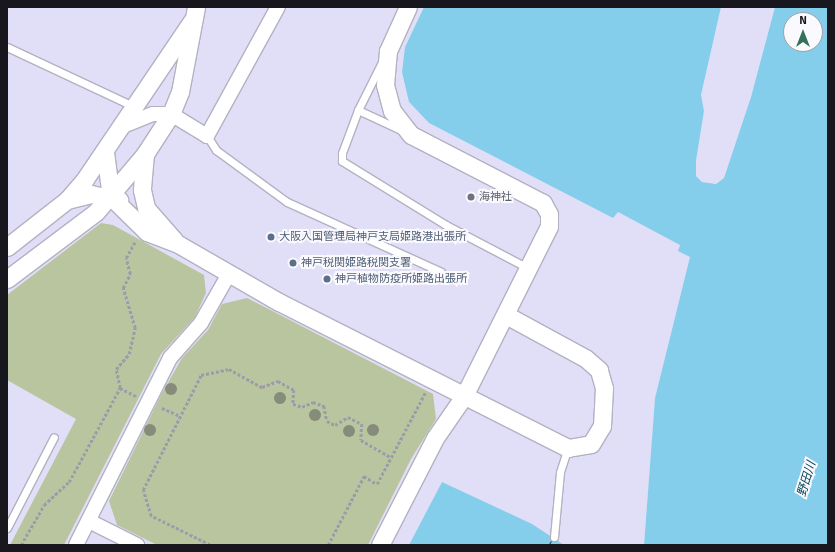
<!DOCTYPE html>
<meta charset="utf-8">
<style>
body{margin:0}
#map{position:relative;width:835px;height:552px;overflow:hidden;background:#eceafc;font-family:Signika,"Noto Sans JP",sans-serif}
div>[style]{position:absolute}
.built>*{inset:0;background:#e1def7}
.green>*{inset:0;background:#b9c59f}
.water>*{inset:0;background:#85ceeb}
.ferry>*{height:1px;margin-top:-0.5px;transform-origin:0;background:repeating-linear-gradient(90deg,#03465a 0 5px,transparent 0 9px)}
.path>*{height:2.5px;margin-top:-1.25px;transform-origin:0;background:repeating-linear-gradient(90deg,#9d9ba9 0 3px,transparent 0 5px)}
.roads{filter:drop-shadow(1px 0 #b3b1c2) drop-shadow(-1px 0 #b3b1c2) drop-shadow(0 1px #b3b1c2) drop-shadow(0 -1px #b3b1c2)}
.service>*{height:7px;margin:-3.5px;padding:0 3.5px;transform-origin:3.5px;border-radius:3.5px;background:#fff}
.minor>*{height:14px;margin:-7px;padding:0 7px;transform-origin:7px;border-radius:7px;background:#fff}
.tertiary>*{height:17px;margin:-8.5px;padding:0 8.5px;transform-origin:8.5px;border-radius:8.5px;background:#fff}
.trees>*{width:12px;height:12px;margin:-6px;border-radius:50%;background:#868b7a}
.dots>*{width:11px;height:11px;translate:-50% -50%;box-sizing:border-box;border:2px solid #faf9fd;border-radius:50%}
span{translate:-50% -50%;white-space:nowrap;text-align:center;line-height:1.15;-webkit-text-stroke:4px #faf9fd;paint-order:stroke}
.worship-label{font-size:11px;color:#5b616d}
.left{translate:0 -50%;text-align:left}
.service-label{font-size:11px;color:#4e5e75}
.water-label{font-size:12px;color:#03465a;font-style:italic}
.frame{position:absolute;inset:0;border:8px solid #18171d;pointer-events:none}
.north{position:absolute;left:783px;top:12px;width:40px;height:40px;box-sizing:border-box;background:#faf9fd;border:1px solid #a09fa3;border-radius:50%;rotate:0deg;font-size:11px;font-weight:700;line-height:16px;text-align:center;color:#18171d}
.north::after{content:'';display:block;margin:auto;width:14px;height:18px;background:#35705a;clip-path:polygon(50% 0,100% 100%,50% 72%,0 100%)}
</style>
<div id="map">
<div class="built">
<i style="clip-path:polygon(7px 7px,424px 7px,405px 47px,409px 102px,429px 123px,613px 217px,618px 212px,681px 245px,691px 257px,655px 398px,644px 545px,564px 545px,442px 482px,409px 545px,7px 545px)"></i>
<i style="clip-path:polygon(721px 7px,775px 7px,751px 97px,724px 178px,716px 184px,702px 182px,696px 176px,696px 161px,704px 111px,701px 95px)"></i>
</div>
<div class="green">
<i style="clip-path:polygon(101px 223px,113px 225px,204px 275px,206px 293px,195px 317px,161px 354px,64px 545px,10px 545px,76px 419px,7px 380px,7px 295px)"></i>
<i style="clip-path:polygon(247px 298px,433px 394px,436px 419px,411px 459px,368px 545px,157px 545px,117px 525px,109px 501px,162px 393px,182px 358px,208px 330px,222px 304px)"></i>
</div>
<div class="water">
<i style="clip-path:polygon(evenodd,424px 7px,721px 7px,701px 95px,704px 111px,696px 161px,696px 176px,702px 182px,716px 184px,724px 178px,751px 97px,775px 7px,828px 7px,828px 545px,644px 545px,655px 398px,690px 257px,678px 251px,680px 245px,618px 212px,613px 218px,429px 123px,409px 102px,402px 72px,405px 47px,424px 7px,791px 20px,815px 20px,815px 44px,791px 44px,791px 20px)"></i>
<i style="clip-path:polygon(442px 482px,532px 524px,564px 545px,409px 545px)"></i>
</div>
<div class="ferry">
<i style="left:549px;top:545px;width:6px;rotate:-59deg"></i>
</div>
<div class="path">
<i style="left:120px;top:388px;width:18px;rotate:27deg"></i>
<i style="left:162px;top:408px;width:20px;rotate:24deg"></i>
<i style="left:21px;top:545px;width:46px;rotate:-60.1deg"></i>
<i style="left:44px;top:505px;width:34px;rotate:-43deg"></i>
<i style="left:69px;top:482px;width:107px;rotate:-61.5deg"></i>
<i style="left:120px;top:388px;width:19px;rotate:-102deg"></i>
<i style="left:116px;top:369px;width:20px;rotate:-49deg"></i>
<i style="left:129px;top:354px;width:27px;rotate:-77deg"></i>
<i style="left:135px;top:328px;width:42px;rotate:-106.7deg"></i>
<i style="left:123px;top:288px;width:16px;rotate:-63deg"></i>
<i style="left:130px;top:274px;width:16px;rotate:-104deg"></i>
<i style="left:126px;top:258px;width:18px;rotate:-61deg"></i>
<i style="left:210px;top:545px;width:66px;rotate:-153.8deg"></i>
<i style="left:151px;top:516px;width:27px;rotate:-107deg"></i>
<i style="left:143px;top:490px;width:129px;rotate:-63.2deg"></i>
<i style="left:201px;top:375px;width:29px;rotate:-12deg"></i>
<i style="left:229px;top:369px;width:38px;rotate:29deg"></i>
<i style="left:262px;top:387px;width:17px;rotate:-21deg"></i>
<i style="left:278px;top:381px;width:18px;rotate:29deg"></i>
<i style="left:294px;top:390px;width:14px;rotate:94deg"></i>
<i style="left:293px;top:404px;width:9px;rotate:18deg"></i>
<i style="left:302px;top:407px;width:12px;rotate:-24deg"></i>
<i style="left:313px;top:402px;width:12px;rotate:20deg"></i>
<i style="left:324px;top:406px;width:15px;rotate:79deg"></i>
<i style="left:327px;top:421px;width:9px;rotate:27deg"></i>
<i style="left:335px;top:425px;width:15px;rotate:-32deg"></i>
<i style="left:348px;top:417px;width:16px;rotate:27deg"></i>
<i style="left:362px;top:424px;width:16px;rotate:94deg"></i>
<i style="left:361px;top:440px;width:34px;rotate:30deg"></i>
<i style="left:328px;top:545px;width:78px;rotate:-62.4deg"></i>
<i style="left:364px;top:476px;width:15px;rotate:32deg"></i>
<i style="left:377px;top:484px;width:103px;rotate:-62.2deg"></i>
</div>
<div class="roads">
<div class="service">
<i style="left:7px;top:47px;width:139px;rotate:25.1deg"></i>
<i style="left:383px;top:60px;width:56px;rotate:116.6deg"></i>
<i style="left:358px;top:110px;width:46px;rotate:110.4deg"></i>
<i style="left:342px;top:153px;width:8px;rotate:90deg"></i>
<i style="left:342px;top:161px;width:122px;rotate:31.6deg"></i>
<i style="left:446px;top:225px;width:93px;rotate:27.7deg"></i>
<i style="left:358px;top:110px;width:47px;rotate:24.9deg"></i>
<i style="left:207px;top:136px;width:17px;rotate:57deg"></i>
<i style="left:216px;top:150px;width:88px;rotate:36.2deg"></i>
<i style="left:287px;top:202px;width:169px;rotate:24.4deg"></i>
<i style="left:7px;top:528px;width:102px;rotate:-62.7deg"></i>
<i style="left:554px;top:537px;width:65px;rotate:-84.7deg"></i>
<i style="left:560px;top:472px;width:25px;rotate:-72deg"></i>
</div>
<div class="minor">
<i style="left:123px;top:126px;width:32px;rotate:-22deg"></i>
<i style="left:153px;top:114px;width:18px"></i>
<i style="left:171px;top:114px;width:42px;rotate:31.4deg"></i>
<i style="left:207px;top:136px;width:147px;rotate:-61.2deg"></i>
<i style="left:89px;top:521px;width:54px;rotate:26.6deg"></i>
<i style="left:76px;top:545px;width:209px;rotate:-63.3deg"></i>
<i style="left:170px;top:358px;width:47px;rotate:-48.5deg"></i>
<i style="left:201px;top:323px;width:56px;rotate:-60.3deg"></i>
</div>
<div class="tertiary">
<i style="left:105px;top:152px;width:45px;rotate:82.4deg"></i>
<i style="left:111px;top:197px;width:50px;rotate:44.2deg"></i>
<i style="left:147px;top:232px;width:33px;rotate:21deg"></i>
<i style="left:178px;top:244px;width:116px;rotate:29.9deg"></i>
<i style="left:279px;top:302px;width:324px;rotate:26.8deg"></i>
<i style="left:568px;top:448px;width:23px;rotate:-10deg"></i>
<i style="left:591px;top:444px;width:21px;rotate:-59deg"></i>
<i style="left:602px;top:426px;width:38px;rotate:-87deg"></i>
<i style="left:604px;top:388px;width:19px;rotate:-106deg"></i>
<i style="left:599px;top:370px;width:18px;rotate:-139deg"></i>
<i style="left:585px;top:358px;width:90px;rotate:-151.4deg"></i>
<i style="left:145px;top:154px;width:36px;rotate:95deg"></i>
<i style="left:142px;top:190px;width:18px;rotate:77deg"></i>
<i style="left:146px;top:208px;width:43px;rotate:48.8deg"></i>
<i style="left:67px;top:200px;width:25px;rotate:-14deg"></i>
<i style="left:91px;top:194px;width:29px;rotate:12deg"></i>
<i style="left:7px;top:247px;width:76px;rotate:-38.1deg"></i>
<i style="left:67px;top:200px;width:28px;rotate:-49deg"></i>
<i style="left:85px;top:179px;width:191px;rotate:-55.9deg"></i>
<i style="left:7px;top:279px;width:111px;rotate:-37deg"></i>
<i style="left:96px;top:212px;width:76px;rotate:-49.8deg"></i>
<i style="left:145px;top:154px;width:48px;rotate:-57deg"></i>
<i style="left:171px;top:114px;width:24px;rotate:-68deg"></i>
<i style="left:180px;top:92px;width:86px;rotate:-79.3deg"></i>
<i style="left:380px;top:545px;width:120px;rotate:-62.8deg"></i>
<i style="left:435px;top:438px;width:51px;rotate:-55.4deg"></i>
<i style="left:464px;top:396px;width:190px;rotate:-63.4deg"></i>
<i style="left:549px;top:226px;width:12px;rotate:-90deg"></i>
<i style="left:549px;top:214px;width:13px;rotate:-119deg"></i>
<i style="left:543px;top:203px;width:148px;rotate:-152.7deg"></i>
<i style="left:411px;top:135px;width:31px;rotate:-128deg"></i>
<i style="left:392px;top:111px;width:27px;rotate:-105deg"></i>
<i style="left:385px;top:85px;width:34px;rotate:-85deg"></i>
<i style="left:388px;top:51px;width:48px;rotate:-65.6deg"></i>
</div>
</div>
<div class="trees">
<i style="left:171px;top:389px"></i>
<i style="left:280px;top:398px"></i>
<i style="left:315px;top:415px"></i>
<i style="left:150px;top:430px"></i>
<i style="left:373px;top:430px"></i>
<i style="left:349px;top:431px"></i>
</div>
<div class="dots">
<i style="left:471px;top:197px;background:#6b7280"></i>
<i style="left:271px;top:237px;background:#5c6f8a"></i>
<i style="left:293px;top:263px;background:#5c6f8a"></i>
<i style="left:327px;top:279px;background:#5c6f8a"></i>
</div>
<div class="worship-label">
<span class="left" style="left:479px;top:197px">海神社</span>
</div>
<div class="service-label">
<span class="left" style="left:279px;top:237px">大阪入国管理局神戸支局姫路港出張所</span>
<span class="left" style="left:301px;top:263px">神戸税関姫路税関支署</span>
<span class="left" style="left:335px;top:279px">神戸植物防疫所姫路出張所</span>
</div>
<div class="water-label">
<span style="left:807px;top:479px;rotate:-73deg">野田川</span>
</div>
<div class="frame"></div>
<div class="north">N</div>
</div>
